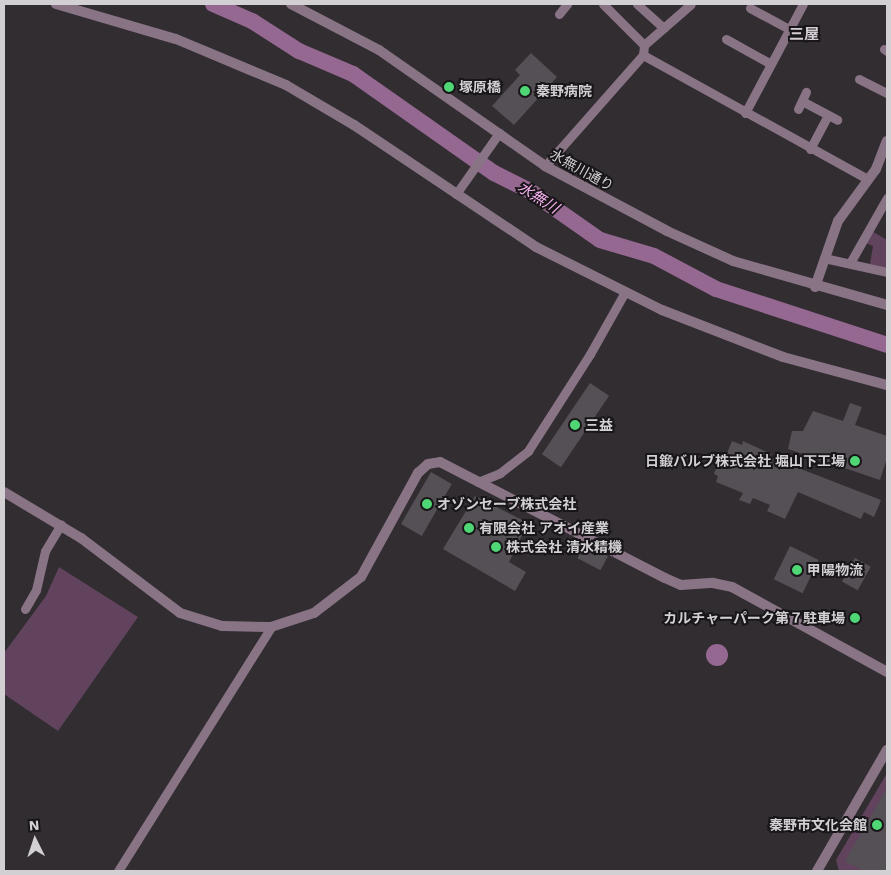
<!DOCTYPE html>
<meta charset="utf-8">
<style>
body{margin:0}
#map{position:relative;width:891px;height:875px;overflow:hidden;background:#312d31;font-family:"Work Sans","Noto Sans JP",sans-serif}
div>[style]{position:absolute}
.green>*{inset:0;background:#61435e}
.water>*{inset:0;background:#956892}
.round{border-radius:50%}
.river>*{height:16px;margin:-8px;padding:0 8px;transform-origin:8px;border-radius:8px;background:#956892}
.building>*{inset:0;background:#555055;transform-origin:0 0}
.minor>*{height:9px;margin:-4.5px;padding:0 4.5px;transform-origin:4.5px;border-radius:4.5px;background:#897486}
.tertiary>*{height:10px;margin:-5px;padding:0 5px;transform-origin:5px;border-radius:5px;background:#897486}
.dots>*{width:14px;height:14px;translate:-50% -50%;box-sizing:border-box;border:2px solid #181618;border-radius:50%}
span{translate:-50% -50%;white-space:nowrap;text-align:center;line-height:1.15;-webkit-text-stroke:4px #181618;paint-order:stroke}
.poi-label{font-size:14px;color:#d3d0d3;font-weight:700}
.left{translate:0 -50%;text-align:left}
.right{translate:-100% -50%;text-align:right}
.street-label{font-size:14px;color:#d3d0d3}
.neighbourhood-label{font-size:15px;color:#d4ced4;font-weight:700}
.water-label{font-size:15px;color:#f5b0ef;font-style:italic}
.frame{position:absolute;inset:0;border:5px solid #d3d0d3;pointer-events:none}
.north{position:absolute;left:10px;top:815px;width:50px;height:50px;-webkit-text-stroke:4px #181618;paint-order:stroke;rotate:356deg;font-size:14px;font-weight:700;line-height:20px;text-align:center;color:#d3d0d3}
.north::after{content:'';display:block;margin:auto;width:18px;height:22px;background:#d3d0d3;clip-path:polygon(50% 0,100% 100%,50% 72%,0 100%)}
</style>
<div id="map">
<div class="green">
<i style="clip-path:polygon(870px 230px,887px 240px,887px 269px,870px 264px,873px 246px,863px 242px)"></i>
<i style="clip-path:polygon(59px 567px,138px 617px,58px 731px,4px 694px,4px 653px,46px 596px)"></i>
<i style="clip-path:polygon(887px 773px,887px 871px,839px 871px,836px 860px)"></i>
</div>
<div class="water">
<i class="round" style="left:706px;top:644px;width:22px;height:22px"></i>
</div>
<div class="river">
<i style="left:213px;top:4px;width:43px;rotate:23.6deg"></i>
<i style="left:252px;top:21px;width:56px;rotate:32.6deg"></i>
<i style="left:299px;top:51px;width:59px;rotate:23.1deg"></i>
<i style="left:353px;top:74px;width:172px;rotate:35.1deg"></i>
<i style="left:494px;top:173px;width:40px;rotate:26.6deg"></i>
<i style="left:530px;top:191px;width:85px;rotate:35deg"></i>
<i style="left:600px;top:240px;width:56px;rotate:16.5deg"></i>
<i style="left:654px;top:256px;width:70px;rotate:28deg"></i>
<i style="left:716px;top:289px;width:180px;rotate:18.1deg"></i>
</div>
<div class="building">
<i style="clip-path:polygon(531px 53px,557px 77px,514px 125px,492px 106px,520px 75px,515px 70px)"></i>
<i style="left:590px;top:383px;width:23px;height:86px;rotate:34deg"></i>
<i style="clip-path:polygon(850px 403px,862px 407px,855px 425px,887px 436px,887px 458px,880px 480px,788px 449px,792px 431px,803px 431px,813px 411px,843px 421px)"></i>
<i style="clip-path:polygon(732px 441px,742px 445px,743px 441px,771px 454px,770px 457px,881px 500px,874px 517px,864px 512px,861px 519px,798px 492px,785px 519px,767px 511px,770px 505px,753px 498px,750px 504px,739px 500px,743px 493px,716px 482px,718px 476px,714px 474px,717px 466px,721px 468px)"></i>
<i style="left:431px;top:472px;width:24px;height:60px;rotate:30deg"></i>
<i style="clip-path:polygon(475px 496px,528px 523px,509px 562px,526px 572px,515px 591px,443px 549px)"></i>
<i style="left:585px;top:544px;width:26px;height:16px;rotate:28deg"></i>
<i style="left:790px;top:546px;width:32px;height:37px;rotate:26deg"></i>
<i style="left:855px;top:558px;width:18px;height:27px;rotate:29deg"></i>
<i style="clip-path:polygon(887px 788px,887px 871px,864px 871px,845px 861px)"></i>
</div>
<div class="minor">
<i style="left:603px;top:4px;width:58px;rotate:45deg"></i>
<i style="left:637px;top:4px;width:36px;rotate:42deg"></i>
<i style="left:750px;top:8px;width:44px;rotate:28.3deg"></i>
<i style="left:559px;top:14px;width:13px;rotate:-51deg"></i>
<i style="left:726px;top:39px;width:51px;rotate:29.1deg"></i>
<i style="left:884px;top:49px;width:4px;rotate:34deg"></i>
<i style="left:643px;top:55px;width:257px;rotate:28.9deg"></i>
<i style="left:859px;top:79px;width:31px;rotate:27deg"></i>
<i style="left:802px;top:101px;width:40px;rotate:28deg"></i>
<i style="left:798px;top:109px;width:19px;rotate:-65deg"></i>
<i style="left:745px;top:113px;width:123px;rotate:-62deg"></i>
<i style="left:810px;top:149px;width:38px;rotate:-62deg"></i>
<i style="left:545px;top:166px;width:148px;rotate:-48.6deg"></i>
<i style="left:643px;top:55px;width:10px;rotate:-84deg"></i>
<i style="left:644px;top:45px;width:62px;rotate:-41.1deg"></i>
<i style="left:456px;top:194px;width:75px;rotate:-54.8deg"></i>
<i style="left:824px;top:258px;width:65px;rotate:12.5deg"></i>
<i style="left:850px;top:263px;width:75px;rotate:-60.4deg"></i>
<i style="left:478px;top:482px;width:24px;rotate:-22deg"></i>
<i style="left:500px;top:473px;width:36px;rotate:-38deg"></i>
<i style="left:528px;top:451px;width:115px;rotate:-57.4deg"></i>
<i style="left:590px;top:354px;width:71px;rotate:-60.6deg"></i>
<i style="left:25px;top:609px;width:22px;rotate:-60deg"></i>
<i style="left:36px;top:590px;width:40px;rotate:-77deg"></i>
<i style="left:45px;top:551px;width:31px;rotate:-59deg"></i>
<i style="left:118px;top:871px;width:288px;rotate:-57.9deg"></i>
</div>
<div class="tertiary">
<i style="left:56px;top:4px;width:125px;rotate:16.3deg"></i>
<i style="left:176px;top:39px;width:119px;rotate:22.7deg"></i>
<i style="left:286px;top:85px;width:79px;rotate:30.5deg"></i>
<i style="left:354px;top:125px;width:219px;rotate:33.8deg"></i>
<i style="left:536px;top:247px;width:141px;rotate:26.6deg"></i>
<i style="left:662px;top:310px;width:130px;rotate:21.2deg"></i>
<i style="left:783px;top:357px;width:108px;rotate:15.1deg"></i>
<i style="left:291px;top:4px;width:99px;rotate:27.6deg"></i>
<i style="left:379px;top:50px;width:203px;rotate:34.9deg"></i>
<i style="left:545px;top:166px;width:138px;rotate:28deg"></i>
<i style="left:667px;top:231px;width:72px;rotate:24.4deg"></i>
<i style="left:733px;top:261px;width:160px;rotate:15.9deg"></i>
<i style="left:815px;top:287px;width:70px;rotate:-70.8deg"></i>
<i style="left:838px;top:221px;width:64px;rotate:-53.8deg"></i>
<i style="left:876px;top:169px;width:30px;rotate:-69deg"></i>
<i style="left:4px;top:492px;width:90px;rotate:30.9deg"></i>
<i style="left:81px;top:538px;width:124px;rotate:37.1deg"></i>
<i style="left:180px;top:613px;width:44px;rotate:17.2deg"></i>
<i style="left:222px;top:626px;width:49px;rotate:1.2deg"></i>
<i style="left:271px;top:627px;width:45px;rotate:-18deg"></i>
<i style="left:314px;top:613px;width:59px;rotate:-37.5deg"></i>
<i style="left:361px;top:577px;width:119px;rotate:-61.3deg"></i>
<i style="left:418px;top:473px;width:13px;rotate:-42deg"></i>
<i style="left:428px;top:464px;width:12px;rotate:-9deg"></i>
<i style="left:440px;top:462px;width:253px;rotate:27.3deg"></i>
<i style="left:665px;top:578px;width:17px;rotate:24deg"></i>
<i style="left:681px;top:585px;width:32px;rotate:-4deg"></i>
<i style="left:713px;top:583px;width:19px;rotate:12deg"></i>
<i style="left:732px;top:587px;width:177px;rotate:28.7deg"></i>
<i style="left:817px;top:871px;width:140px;rotate:-60deg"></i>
</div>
<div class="dots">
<i style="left:449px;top:87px;background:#4fd675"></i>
<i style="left:525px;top:91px;background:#4fd675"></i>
<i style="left:575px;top:425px;background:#4fd675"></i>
<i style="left:855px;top:461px;background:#4fd675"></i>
<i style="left:427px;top:504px;background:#4fd675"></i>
<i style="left:469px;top:528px;background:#4fd675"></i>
<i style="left:496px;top:547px;background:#4fd675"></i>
<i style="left:797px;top:570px;background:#4fd675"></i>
<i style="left:855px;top:618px;background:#4fd675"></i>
<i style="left:877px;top:825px;background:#4fd675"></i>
</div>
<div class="poi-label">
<span class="left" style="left:459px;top:87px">塚原橋</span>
<span class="left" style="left:536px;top:91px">秦野病院</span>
<span class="left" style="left:585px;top:425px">三益</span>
<span class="right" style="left:845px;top:461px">日鍛バルブ株式会社 堀山下工場</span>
<span class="left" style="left:437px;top:504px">オゾンセーブ株式会社</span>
<span class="left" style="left:479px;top:528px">有限会社 アオイ産業</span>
<span class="left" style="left:506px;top:547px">株式会社 清水精機</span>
<span class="left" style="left:807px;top:570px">甲陽物流</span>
<span class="right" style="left:845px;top:618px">カルチャーパーク第７駐車場</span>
<span class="right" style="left:867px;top:825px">秦野市文化会館</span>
</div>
<div class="street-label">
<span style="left:582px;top:170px;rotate:29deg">水無川通り</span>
</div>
<div class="neighbourhood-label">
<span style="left:804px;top:35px">三屋</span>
</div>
<div class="water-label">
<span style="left:538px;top:198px;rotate:32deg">水無川</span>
</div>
<div class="frame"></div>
<div class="north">N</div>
</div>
